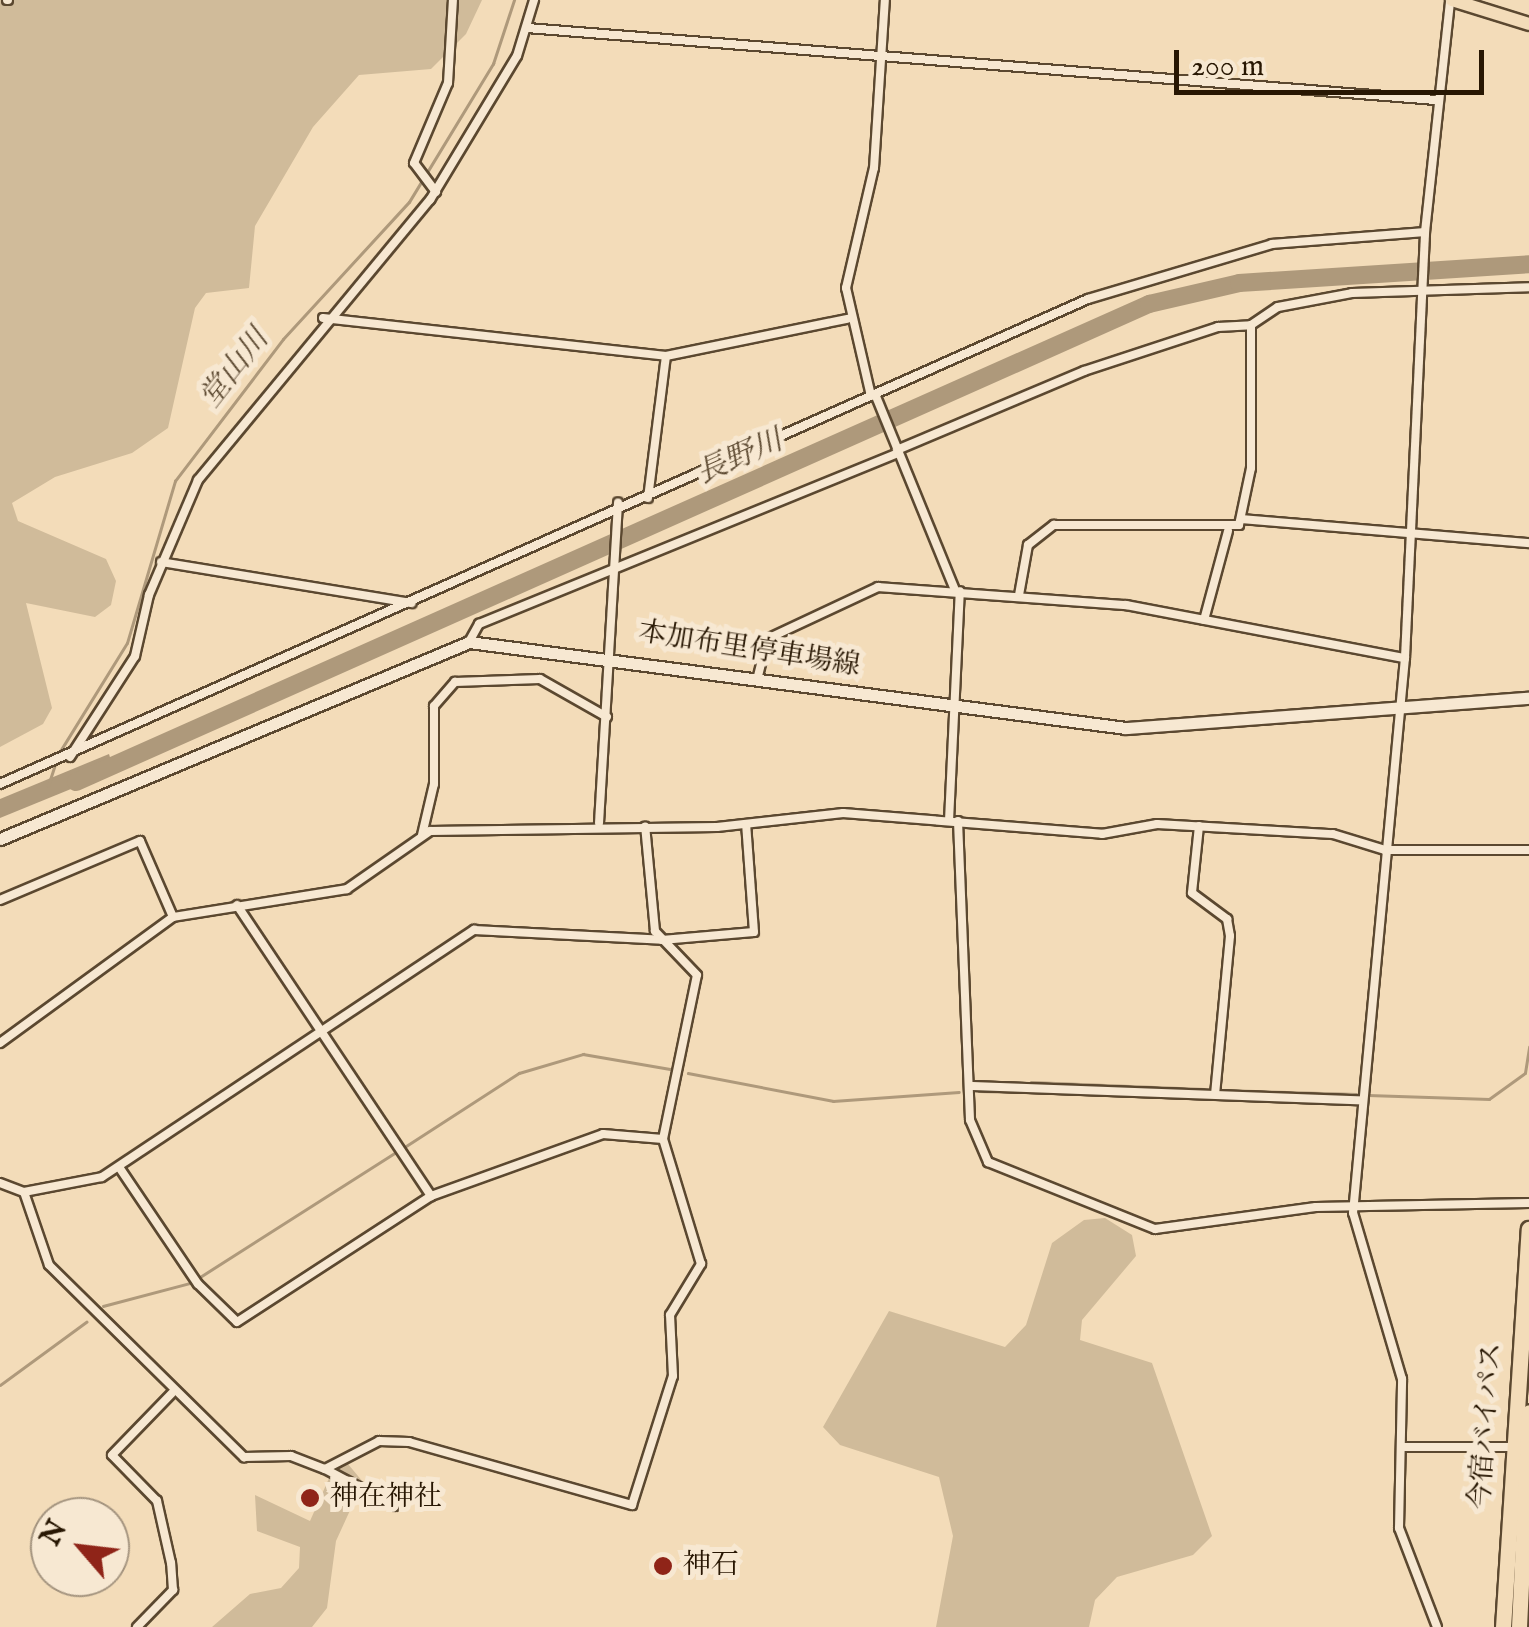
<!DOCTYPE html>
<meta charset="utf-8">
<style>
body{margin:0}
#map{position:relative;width:1529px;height:1627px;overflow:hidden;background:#f3dcb9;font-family:"IM FELL English","Noto Serif JP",serif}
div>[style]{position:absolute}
.green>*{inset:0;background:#d0bb9a}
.water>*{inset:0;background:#ae997b}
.stream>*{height:2.5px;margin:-1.25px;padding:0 1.25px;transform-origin:1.25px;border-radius:1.25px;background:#ae997b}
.river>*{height:18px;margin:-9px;padding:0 9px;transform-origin:9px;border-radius:9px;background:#ae997b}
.roads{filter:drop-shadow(2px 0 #5b4830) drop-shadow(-2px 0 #5b4830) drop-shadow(0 2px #5b4830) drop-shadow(0 -2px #5b4830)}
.street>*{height:8px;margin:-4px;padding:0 4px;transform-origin:4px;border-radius:4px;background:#f7e8d2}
.secondary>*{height:11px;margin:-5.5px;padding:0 5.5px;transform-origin:5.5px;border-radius:5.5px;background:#f7e8d2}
.primary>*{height:12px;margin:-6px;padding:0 6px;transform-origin:6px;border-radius:6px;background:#f3dcb9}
.highway>*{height:15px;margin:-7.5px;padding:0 7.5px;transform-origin:7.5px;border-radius:7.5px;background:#f3dcb9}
.dots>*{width:28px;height:28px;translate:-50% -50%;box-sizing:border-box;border:5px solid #f7e8d2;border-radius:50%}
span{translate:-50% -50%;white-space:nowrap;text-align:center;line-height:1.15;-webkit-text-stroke:10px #f7e8d2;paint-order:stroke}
.street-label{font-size:28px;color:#281703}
.poi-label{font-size:28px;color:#281703}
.left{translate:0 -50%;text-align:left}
.water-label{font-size:30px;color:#5e4b33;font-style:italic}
.north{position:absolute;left:30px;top:1497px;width:100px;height:100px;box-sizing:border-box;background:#f7e8d2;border:2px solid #a4947f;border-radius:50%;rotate:298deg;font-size:28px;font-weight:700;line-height:40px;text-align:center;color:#281703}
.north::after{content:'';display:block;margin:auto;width:35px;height:45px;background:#8f2418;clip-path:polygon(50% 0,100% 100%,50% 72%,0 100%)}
.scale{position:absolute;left:1174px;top:50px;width:310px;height:45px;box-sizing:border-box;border:5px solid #281703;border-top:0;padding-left:12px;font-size:30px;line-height:35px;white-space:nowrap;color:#281703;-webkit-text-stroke:8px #f7e8d2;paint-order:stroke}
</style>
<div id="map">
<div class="green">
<i style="clip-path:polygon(0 0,482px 0,466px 34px,431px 69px,359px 75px,313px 127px,255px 226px,249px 288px,206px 293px,195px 308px,168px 428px,132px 453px,55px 477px,12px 503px,18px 521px,106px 559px,116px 581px,111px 605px,95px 617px,26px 603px,52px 708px,43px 724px,0 747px)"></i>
<i style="clip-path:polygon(1105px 1218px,1132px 1235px,1136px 1256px,1082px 1320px,1080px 1340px,1152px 1363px,1212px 1536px,1193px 1555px,1117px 1577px,1095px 1600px,1089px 1627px,936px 1627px,953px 1536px,939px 1477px,840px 1445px,823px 1427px,889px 1311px,1005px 1347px,1026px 1325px,1052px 1243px,1084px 1220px)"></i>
<i style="clip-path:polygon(348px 1464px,363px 1482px,336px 1541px,327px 1608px,312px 1627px,212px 1627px,250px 1594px,281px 1588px,299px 1568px,300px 1547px,257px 1531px,255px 1495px,310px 1521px,334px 1467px)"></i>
</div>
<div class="water">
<i style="clip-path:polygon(109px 754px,112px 764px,93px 780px,0 818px,0 799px)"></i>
</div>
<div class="stream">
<i style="left:59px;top:753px;width:129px;rotate:-58.3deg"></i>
<i style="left:127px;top:643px;width:169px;rotate:-73.5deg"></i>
<i style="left:175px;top:481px;width:178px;rotate:-52.7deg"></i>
<i style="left:283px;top:339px;width:186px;rotate:-47.4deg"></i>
<i style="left:409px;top:202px;width:162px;rotate:-58.7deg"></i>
<i style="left:493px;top:64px;width:67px;rotate:-71.8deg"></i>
<i style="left:48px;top:786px;width:26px;rotate:-72deg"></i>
<i style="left:688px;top:1073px;width:148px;rotate:10.9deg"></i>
<i style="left:833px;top:1101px;width:126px;rotate:-4.1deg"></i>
<i style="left:1031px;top:1082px;width:173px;rotate:2.3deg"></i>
<i style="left:1223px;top:1090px;width:133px;rotate:1.7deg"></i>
<i style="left:979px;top:1091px;width:41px;rotate:1.4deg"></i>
<i style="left:1368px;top:1095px;width:121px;rotate:1.9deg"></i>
<i style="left:1489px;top:1099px;width:44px;rotate:-35.8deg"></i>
<i style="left:1525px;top:1073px;width:26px;rotate:-81deg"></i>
<i style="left:403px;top:1148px;width:138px;rotate:-32.9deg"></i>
<i style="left:519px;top:1073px;width:67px;rotate:-16.5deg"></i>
<i style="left:583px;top:1054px;width:88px;rotate:9.8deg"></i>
<i style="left:200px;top:1277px;width:232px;rotate:-32.5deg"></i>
<i style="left:103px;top:1306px;width:90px;rotate:-14.8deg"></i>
<i style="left:0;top:1385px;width:107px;rotate:-36.2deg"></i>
</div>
<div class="river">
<i style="left:76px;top:782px;width:1175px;rotate:-24.01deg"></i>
<i style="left:1149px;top:304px;width:92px;rotate:-13.1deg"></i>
<i style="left:1239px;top:283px;width:291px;rotate:-3.7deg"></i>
</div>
<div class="roads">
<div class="street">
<i style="left:7px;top:0;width:1px"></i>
<i style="left:527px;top:28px;width:912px;rotate:4.53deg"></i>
<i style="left:436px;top:192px;width:36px;rotate:-127deg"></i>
<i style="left:414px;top:163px;width:87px;rotate:-67deg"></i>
<i style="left:448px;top:83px;width:83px;rotate:-86.6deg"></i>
<i style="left:323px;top:318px;width:345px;rotate:6.3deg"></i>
<i style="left:666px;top:356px;width:185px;rotate:-11.6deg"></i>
<i style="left:1251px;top:325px;width:32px;rotate:-34deg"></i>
<i style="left:1278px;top:307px;width:75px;rotate:-10.7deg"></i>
<i style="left:1352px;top:293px;width:177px;rotate:-1.9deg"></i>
<i style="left:875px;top:394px;width:212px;rotate:67.8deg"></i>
<i style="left:871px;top:396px;width:111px;rotate:-103deg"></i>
<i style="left:846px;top:288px;width:123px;rotate:-76.9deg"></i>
<i style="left:874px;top:168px;width:168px;rotate:-86.3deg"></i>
<i style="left:897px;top:450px;width:203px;rotate:-22.9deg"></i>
<i style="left:1084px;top:371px;width:141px;rotate:-18.2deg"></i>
<i style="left:1218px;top:327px;width:33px;rotate:-3deg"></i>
<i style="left:648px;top:498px;width:143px;rotate:-82.8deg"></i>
<i style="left:1242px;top:519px;width:288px;rotate:4.8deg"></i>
<i style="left:161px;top:562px;width:254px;rotate:9.3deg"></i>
<i style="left:1019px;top:595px;width:51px;rotate:-79.8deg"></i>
<i style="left:1028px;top:545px;width:33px;rotate:-38deg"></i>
<i style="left:1054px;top:525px;width:185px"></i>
<i style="left:1239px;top:525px;width:58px;rotate:-78.1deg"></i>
<i style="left:1251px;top:468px;width:143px;rotate:-90deg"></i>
<i style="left:1204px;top:620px;width:92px;rotate:-74.9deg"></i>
<i style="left:469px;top:642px;width:21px;rotate:-61deg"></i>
<i style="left:479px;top:624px;width:453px;rotate:-22.2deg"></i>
<i style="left:758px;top:676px;width:38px;rotate:-76deg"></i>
<i style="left:767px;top:639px;width:123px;rotate:-25.1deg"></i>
<i style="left:878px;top:587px;width:249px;rotate:4.2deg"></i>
<i style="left:1126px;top:605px;width:284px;rotate:10.8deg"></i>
<i style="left:70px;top:757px;width:120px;rotate:-57.2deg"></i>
<i style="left:135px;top:656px;width:63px;rotate:-77.1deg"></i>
<i style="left:149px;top:595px;width:125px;rotate:-66.9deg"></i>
<i style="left:198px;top:480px;width:364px;rotate:-50.4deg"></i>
<i style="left:430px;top:200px;width:168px;rotate:-58.9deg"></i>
<i style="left:517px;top:56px;width:59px;rotate:-73.1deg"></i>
<i style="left:0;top:784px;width:1191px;rotate:-24.03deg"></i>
<i style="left:1088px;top:299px;width:192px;rotate:-16.6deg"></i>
<i style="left:1272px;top:244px;width:153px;rotate:-4.5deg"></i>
<i style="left:949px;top:821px;width:230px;rotate:-87.3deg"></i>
<i style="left:958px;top:821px;width:299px;rotate:87.7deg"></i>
<i style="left:970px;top:1120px;width:46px;rotate:66.8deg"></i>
<i style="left:988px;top:1162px;width:180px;rotate:21.9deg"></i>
<i style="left:1155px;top:1229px;width:162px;rotate:-7.8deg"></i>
<i style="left:1316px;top:1207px;width:213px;rotate:-1.1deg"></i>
<i style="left:599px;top:823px;width:321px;rotate:-86.6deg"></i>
<i style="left:1199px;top:826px;width:67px;rotate:96deg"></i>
<i style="left:1192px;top:893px;width:44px;rotate:36.6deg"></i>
<i style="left:1227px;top:919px;width:17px;rotate:80deg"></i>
<i style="left:1230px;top:936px;width:159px;rotate:95.4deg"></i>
<i style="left:422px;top:835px;width:52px;rotate:-76.8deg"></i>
<i style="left:434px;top:784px;width:78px;rotate:-90deg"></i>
<i style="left:434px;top:706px;width:32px;rotate:-49deg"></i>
<i style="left:455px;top:682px;width:85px;rotate:-2deg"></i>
<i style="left:540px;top:679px;width:77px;rotate:29.6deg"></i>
<i style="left:0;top:900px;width:152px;rotate:-22.9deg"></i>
<i style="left:140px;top:841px;width:83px;rotate:66.5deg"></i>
<i style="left:237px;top:905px;width:350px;rotate:56.3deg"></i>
<i style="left:0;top:1043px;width:214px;rotate:-36.1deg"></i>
<i style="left:173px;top:917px;width:176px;rotate:-9.1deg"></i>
<i style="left:347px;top:889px;width:101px;rotate:-34.9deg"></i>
<i style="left:430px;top:831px;width:287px;rotate:-0.8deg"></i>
<i style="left:717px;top:827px;width:127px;rotate:-6.3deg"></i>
<i style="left:843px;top:813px;width:260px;rotate:4.6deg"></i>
<i style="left:1102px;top:834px;width:56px;rotate:-10.3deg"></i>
<i style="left:1157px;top:824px;width:176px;rotate:3.3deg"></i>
<i style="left:1333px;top:834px;width:54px;rotate:17.1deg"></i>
<i style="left:1385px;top:850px;width:144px"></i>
<i style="left:970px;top:1086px;width:390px;rotate:2.1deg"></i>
<i style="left:119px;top:1167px;width:141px;rotate:56deg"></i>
<i style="left:198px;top:1284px;width:54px;rotate:44.3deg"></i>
<i style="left:237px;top:1322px;width:231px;rotate:-33deg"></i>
<i style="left:431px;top:1196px;width:183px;rotate:-19.8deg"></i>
<i style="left:603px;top:1134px;width:60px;rotate:4.8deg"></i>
<i style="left:0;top:1183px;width:26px;rotate:21deg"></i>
<i style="left:24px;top:1192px;width:79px;rotate:-10.9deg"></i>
<i style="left:102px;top:1177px;width:447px;rotate:-33.6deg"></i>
<i style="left:474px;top:930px;width:188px;rotate:3deg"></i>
<i style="left:662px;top:940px;width:92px;rotate:-5deg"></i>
<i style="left:754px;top:932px;width:108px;rotate:-94.2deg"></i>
<i style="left:24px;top:1192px;width:77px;rotate:71.1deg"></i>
<i style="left:49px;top:1265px;width:274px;rotate:44.6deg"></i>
<i style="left:244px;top:1457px;width:47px;rotate:-1.2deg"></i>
<i style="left:291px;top:1456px;width:36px;rotate:21deg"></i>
<i style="left:325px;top:1469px;width:61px;rotate:-27.4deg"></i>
<i style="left:379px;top:1441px;width:30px;rotate:2deg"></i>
<i style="left:409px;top:1442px;width:232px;rotate:15.8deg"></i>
<i style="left:632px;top:1505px;width:135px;rotate:-72.4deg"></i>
<i style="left:673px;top:1376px;width:61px;rotate:-92.8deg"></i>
<i style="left:670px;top:1315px;width:60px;rotate:-58.7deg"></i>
<i style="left:701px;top:1264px;width:131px;rotate:-106.9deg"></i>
<i style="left:663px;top:1139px;width:167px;rotate:-78.3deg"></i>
<i style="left:697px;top:975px;width:61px;rotate:-133.7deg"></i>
<i style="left:655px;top:931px;width:105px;rotate:-95.4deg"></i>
<i style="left:1401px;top:1447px;width:107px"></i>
<i style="left:325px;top:1469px;width:79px;rotate:27.9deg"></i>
<i style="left:137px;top:1627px;width:52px;rotate:-45.8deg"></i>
<i style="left:173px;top:1590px;width:27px;rotate:-94deg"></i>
<i style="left:171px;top:1563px;width:64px;rotate:-102.7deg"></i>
<i style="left:157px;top:1501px;width:64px;rotate:-134.4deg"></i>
<i style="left:112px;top:1455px;width:86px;rotate:-45.9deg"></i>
<i style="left:1437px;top:1627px;width:106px;rotate:-111deg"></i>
<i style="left:1399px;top:1528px;width:149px;rotate:-88.8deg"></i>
<i style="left:1402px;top:1379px;width:173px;rotate:-106.4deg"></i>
<i style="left:1353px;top:1213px;width:557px;rotate:-84.65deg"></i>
<i style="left:1405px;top:658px;width:426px;rotate:-87.3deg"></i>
<i style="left:1425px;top:232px;width:233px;rotate:-83.8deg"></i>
</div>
<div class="secondary">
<i style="left:0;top:839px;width:509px;rotate:-22.78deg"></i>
<i style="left:469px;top:642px;width:663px;rotate:7.46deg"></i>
<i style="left:1126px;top:728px;width:404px;rotate:-4.3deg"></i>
</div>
<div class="primary">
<i style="left:1452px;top:0;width:81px;rotate:17.3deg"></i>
</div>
<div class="highway">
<i style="left:1503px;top:1627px;width:399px;rotate:-86.3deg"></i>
<i style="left:1519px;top:1627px;width:215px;rotate:-87.3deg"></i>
</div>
</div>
<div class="dots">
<i style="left:310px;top:1498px;background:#8f2418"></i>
<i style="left:663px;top:1566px;background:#8f2418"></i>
</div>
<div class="street-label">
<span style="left:749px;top:650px;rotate:9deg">本加布里停車場線</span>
<span style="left:1487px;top:1426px;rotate:-86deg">今宿バイパス</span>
</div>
<div class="poi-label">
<span class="left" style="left:330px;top:1498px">神在神社</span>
<span class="left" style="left:683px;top:1566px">神石</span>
</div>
<div class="water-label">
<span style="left:235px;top:369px;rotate:-52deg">堂山川</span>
<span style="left:740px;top:458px;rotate:-24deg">長野川</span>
</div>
<div class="north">N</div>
<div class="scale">200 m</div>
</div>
